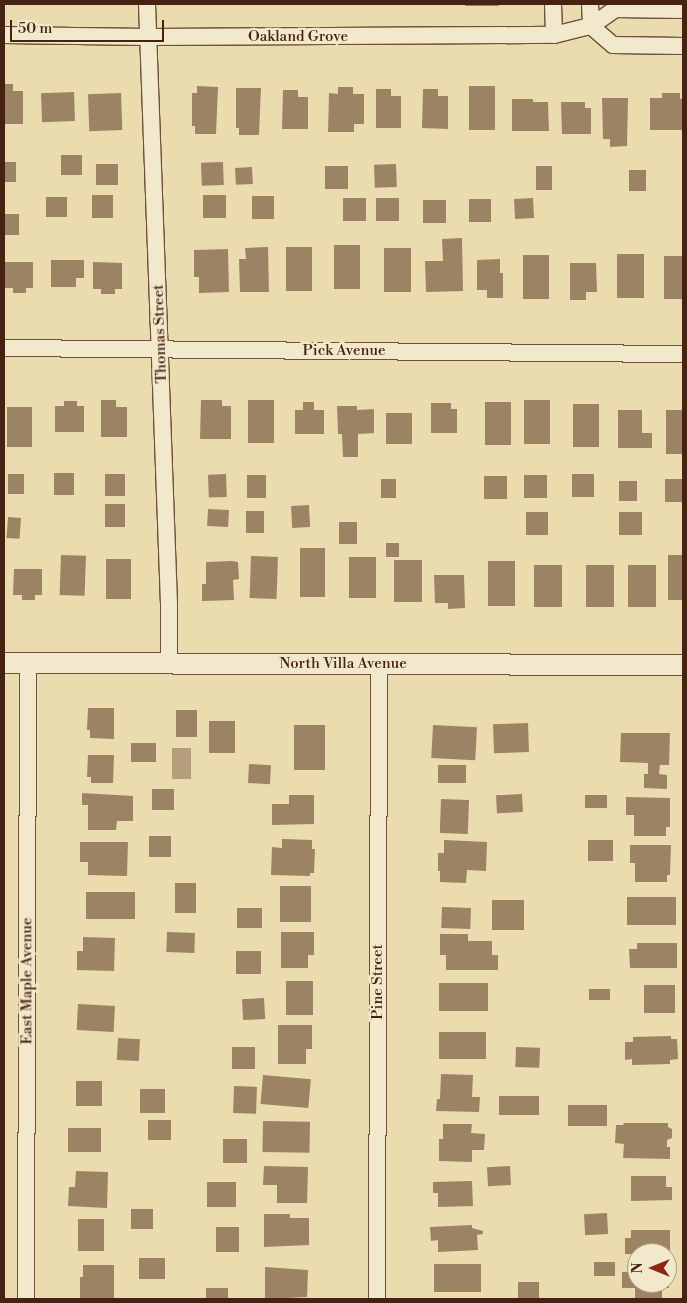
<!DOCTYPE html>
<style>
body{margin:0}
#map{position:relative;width:687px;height:1303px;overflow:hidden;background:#ebdcaf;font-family:"Libre Bodoni",serif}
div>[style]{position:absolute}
.water>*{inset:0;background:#b39d7a;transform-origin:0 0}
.building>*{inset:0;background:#9c8364;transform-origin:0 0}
.roads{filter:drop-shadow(1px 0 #6f5039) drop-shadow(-1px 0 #6f5039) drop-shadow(0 1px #6f5039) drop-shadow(0 -1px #6f5039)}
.minor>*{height:16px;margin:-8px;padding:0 8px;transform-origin:8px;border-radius:8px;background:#f2e8cb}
.tertiary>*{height:20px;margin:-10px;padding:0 10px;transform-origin:10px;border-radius:10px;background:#f2e8cb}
span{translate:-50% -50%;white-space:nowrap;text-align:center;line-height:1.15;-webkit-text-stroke:4.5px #f2e8cb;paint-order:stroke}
.street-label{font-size:15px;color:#462212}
.frame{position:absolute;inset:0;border:5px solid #462212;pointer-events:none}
.north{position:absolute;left:627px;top:1243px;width:50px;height:50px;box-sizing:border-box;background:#f2e8cb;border:1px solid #ad9981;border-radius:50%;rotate:270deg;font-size:14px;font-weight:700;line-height:20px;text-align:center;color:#462212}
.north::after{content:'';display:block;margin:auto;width:18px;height:22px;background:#8f2418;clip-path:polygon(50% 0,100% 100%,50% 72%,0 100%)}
.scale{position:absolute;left:10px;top:20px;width:154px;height:22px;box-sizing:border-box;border:2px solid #462212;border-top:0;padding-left:6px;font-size:15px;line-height:18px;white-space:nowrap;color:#462212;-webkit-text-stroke:4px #f2e8cb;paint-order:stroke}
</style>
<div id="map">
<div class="water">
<i style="left:172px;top:748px;width:19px;height:31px"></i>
</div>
<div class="building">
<i style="left:465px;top:4px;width:34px;height:2px"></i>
<i style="clip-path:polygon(4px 84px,13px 84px,13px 91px,23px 91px,23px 124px,4px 124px)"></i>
<i style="clip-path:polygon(197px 86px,218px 87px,216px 134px,195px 134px,195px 126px,192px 126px,192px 93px,197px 93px)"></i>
<i style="left:469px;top:86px;width:26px;height:44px"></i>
<i style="clip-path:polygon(338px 87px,353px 87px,353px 94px,364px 94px,364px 124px,354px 124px,354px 132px,328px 132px,329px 93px,338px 94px)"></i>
<i style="clip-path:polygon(236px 88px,261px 88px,259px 135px,239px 135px,239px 128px,236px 128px)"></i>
<i style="clip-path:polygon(376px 89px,391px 89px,391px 96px,401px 96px,401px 128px,376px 128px)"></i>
<i style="clip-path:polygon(423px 89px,438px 89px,438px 96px,448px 96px,448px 129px,422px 128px)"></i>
<i style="clip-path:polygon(283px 90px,298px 90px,298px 97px,308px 97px,308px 129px,282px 129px)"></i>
<i style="left:74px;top:92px;width:29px;height:33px;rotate:88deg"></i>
<i style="left:121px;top:93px;width:37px;height:33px;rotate:88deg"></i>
<i style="clip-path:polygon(662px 93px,680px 93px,680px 99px,683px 98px,683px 130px,650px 130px,650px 98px,662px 98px)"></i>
<i style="clip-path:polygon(602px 98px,628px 98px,627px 146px,610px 147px,610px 139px,603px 139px)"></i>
<i style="clip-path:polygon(512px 99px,533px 99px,533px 102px,548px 102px,549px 131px,512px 131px)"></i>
<i style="clip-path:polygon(561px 102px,585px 102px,585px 108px,591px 108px,591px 134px,562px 134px)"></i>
<i style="left:61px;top:155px;width:21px;height:20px"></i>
<i style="left:4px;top:162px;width:12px;height:20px"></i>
<i style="left:223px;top:162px;width:23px;height:22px;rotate:88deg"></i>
<i style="left:96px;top:164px;width:22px;height:21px"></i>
<i style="left:396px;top:164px;width:23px;height:22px;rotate:88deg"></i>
<i style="left:348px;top:166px;width:23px;height:23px;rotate:90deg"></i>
<i style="left:552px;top:166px;width:24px;height:16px;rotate:90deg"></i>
<i style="left:252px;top:167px;width:17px;height:17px;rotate:87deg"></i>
<i style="left:629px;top:170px;width:17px;height:21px"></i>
<i style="left:92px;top:195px;width:21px;height:23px"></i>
<i style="left:226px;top:195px;width:23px;height:23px;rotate:90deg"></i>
<i style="left:252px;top:196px;width:22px;height:23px"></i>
<i style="left:46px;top:197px;width:21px;height:20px"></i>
<i style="left:343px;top:198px;width:23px;height:23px"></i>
<i style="left:376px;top:198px;width:23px;height:23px"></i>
<i style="left:533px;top:198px;width:20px;height:19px;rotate:87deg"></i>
<i style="left:469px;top:199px;width:22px;height:23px"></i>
<i style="left:423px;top:200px;width:23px;height:23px"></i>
<i style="left:4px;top:214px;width:15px;height:21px"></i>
<i style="clip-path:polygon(462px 238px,463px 291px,426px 292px,425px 261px,443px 261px,442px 239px)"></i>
<i style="left:334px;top:245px;width:26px;height:44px"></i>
<i style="clip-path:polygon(268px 247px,269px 292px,240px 292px,239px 259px,246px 259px,245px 248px)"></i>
<i style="left:286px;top:247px;width:26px;height:44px"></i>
<i style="left:384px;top:248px;width:27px;height:44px"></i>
<i style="clip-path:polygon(228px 249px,229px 292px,199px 293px,199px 277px,194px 277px,194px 250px)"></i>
<i style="left:617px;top:254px;width:27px;height:44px"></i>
<i style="left:523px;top:255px;width:26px;height:44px"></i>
<i style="left:664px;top:256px;width:19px;height:43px"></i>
<i style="clip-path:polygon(500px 259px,500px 273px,503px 273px,503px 298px,487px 298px,487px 290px,477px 290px,477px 260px)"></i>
<i style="clip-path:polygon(51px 260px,84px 260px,84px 278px,76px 278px,76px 287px,51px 287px)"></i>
<i style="clip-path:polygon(5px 262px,33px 262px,33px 288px,26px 288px,26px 293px,13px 293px,13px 288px,4px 288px)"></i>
<i style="clip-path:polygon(93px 262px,122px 263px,122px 289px,115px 289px,115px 294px,101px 294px,101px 289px,93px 289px)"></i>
<i style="clip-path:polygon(570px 263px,596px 263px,597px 292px,586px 292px,586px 300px,570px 300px)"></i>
<i style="clip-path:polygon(101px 400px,116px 400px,116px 407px,127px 407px,127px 437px,101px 437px)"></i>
<i style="clip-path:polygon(201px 400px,222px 400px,222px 406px,231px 406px,231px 439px,200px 439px)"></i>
<i style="left:248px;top:400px;width:26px;height:43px"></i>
<i style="left:524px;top:400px;width:26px;height:44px"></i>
<i style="clip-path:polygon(64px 401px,77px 401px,77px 406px,84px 406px,84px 432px,55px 432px,55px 406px,64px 406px)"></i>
<i style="clip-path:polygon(303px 402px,314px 402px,314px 410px,324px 410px,324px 434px,295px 434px,295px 410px,303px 410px)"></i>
<i style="left:485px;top:402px;width:26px;height:43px"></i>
<i style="clip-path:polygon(431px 403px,451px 403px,451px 409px,457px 409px,457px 433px,431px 433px)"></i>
<i style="left:573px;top:404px;width:26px;height:43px"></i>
<i style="clip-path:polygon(337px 406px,357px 406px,357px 410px,374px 409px,374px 433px,358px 434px,358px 457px,343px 457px,342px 434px,338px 434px)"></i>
<i style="left:7px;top:407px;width:25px;height:40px"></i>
<i style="clip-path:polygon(618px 410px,642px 410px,642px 433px,652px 433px,652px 448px,618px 448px)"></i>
<i style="left:666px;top:410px;width:17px;height:44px"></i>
<i style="left:386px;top:413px;width:26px;height:31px"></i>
<i style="left:54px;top:473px;width:20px;height:22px"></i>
<i style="left:24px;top:474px;width:20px;height:16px;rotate:90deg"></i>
<i style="left:105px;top:474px;width:20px;height:22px"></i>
<i style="left:226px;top:474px;width:23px;height:18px;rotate:88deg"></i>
<i style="left:572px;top:474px;width:22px;height:23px"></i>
<i style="left:266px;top:475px;width:23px;height:19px;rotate:90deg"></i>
<i style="left:547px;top:475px;width:23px;height:23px;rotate:90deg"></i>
<i style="left:484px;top:476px;width:23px;height:23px"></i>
<i style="left:381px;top:479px;width:15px;height:19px"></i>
<i style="left:665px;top:479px;width:18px;height:23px"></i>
<i style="left:619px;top:481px;width:18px;height:20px"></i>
<i style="left:125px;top:504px;width:23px;height:20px;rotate:90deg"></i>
<i style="left:309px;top:505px;width:22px;height:18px;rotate:87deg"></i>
<i style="left:208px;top:509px;width:21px;height:17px;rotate:3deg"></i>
<i style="left:246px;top:511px;width:18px;height:22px"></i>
<i style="left:526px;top:512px;width:22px;height:23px"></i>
<i style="left:619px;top:512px;width:23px;height:23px"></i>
<i style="left:8px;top:517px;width:13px;height:21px;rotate:4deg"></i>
<i style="left:357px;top:522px;width:22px;height:18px;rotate:90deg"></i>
<i style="left:386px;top:543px;width:13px;height:14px"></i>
<i style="left:300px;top:548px;width:25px;height:49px"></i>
<i style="left:61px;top:555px;width:25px;height:40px;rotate:2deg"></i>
<i style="left:683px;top:555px;width:45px;height:15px;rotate:90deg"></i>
<i style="left:251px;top:556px;width:27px;height:42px;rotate:2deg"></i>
<i style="left:349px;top:557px;width:27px;height:41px"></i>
<i style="left:106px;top:559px;width:25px;height:40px"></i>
<i style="left:394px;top:560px;width:28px;height:42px"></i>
<i style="clip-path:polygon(232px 561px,238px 562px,239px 579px,233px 580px,234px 600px,202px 601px,202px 584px,206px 584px,206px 562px)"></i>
<i style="left:488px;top:561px;width:27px;height:45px"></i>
<i style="left:534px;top:565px;width:28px;height:42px"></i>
<i style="left:586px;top:565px;width:28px;height:42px"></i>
<i style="left:628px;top:565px;width:28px;height:42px"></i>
<i style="clip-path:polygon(14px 569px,42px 569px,42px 595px,35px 595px,35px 600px,22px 600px,22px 595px,13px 595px)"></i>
<i style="clip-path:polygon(434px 575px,464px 575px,465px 608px,448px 609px,448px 603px,435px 603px)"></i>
<i style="clip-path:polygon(88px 708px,114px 708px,114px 739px,90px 738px,90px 730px,87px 730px)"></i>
<i style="left:176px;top:710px;width:21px;height:27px"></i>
<i style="left:209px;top:721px;width:26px;height:32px"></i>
<i style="left:528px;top:723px;width:29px;height:35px;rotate:88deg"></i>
<i style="left:294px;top:725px;width:31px;height:45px"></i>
<i style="left:433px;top:725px;width:44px;height:33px;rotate:3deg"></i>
<i style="clip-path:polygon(621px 733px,670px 733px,669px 765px,660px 765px,659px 774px,667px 775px,667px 789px,644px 788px,644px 774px,648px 774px,648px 763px,620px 762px)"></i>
<i style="left:131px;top:743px;width:25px;height:19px"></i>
<i style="clip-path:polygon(88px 755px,114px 755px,113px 783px,91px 783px,91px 777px,87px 777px)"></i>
<i style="left:249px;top:764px;width:22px;height:19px;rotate:3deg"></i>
<i style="left:438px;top:765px;width:28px;height:18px"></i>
<i style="left:152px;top:789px;width:22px;height:21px"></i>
<i style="clip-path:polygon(82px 793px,133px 796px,133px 821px,117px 821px,116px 830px,88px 830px,88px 805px,82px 805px)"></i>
<i style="left:522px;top:794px;width:18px;height:26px;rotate:87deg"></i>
<i style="clip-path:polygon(289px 795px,314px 795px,314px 824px,272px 825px,272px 804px,289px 804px)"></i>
<i style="left:585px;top:795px;width:22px;height:13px"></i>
<i style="clip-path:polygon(626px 797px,670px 798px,670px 827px,666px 827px,666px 836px,634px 836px,634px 815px,626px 815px)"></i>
<i style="left:441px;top:799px;width:28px;height:34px;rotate:2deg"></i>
<i style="left:149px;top:836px;width:22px;height:21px"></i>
<i style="clip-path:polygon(282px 839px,312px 840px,312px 849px,315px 849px,314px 873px,310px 873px,310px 876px,271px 875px,272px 847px,282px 848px)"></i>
<i style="clip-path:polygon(444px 840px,487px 842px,486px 871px,467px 870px,466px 883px,440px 882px,440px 871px,438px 871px,438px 853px,444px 853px)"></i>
<i style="left:588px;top:840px;width:25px;height:21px"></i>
<i style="clip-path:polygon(80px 842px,128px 842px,127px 876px,88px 875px,88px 862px,80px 862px)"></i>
<i style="clip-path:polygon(630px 845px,671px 845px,670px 875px,667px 875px,667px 882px,635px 882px,635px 863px,630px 863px)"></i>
<i style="left:175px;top:883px;width:21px;height:30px"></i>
<i style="left:280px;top:886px;width:31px;height:36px"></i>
<i style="left:86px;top:892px;width:49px;height:27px"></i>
<i style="left:627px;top:897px;width:49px;height:28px"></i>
<i style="left:492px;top:900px;width:32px;height:30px"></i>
<i style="left:442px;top:907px;width:29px;height:21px;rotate:2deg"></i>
<i style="left:237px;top:908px;width:25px;height:20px"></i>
<i style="left:167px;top:932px;width:28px;height:20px;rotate:2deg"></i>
<i style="clip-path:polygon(281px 932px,314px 932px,314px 955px,308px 955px,308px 968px,281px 968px)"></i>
<i style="clip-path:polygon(440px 934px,468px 934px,468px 941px,492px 941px,492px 955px,498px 955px,498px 970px,446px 970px,446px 955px,440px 955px)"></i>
<i style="clip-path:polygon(83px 937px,115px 938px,114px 971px,77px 970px,77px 951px,83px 951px)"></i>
<i style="clip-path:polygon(637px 943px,677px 943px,677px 968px,630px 968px,629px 949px,637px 949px)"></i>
<i style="left:236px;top:951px;width:25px;height:23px"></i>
<i style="left:286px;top:981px;width:27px;height:34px"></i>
<i style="left:439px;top:983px;width:49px;height:28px"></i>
<i style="left:675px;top:985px;width:28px;height:31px;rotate:90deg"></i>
<i style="left:589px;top:989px;width:21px;height:11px"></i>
<i style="left:264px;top:998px;width:21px;height:22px;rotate:87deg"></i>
<i style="left:78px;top:1004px;width:37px;height:26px;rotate:3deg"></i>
<i style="clip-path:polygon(278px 1025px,312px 1025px,312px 1049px,306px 1049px,306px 1064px,278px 1064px)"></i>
<i style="left:439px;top:1032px;width:47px;height:27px"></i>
<i style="clip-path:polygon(671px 1036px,671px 1039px,677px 1039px,678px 1059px,670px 1060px,670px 1064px,632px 1065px,632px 1059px,625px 1060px,625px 1042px,633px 1042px,633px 1037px)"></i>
<i style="left:118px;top:1038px;width:22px;height:22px;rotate:3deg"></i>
<i style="left:232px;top:1047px;width:23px;height:22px"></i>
<i style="left:516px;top:1047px;width:24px;height:20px;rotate:2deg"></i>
<i style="clip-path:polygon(441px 1074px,473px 1075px,472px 1097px,480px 1097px,479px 1112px,436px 1111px,437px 1099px,440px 1099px)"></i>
<i style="left:263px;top:1075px;width:48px;height:29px;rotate:5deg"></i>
<i style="left:76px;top:1081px;width:26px;height:25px"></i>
<i style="left:234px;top:1086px;width:23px;height:27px;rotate:2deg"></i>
<i style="left:140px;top:1089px;width:25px;height:24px"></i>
<i style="left:499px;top:1096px;width:40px;height:19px"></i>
<i style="left:568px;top:1105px;width:39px;height:21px"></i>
<i style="left:148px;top:1120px;width:23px;height:20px"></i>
<i style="left:263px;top:1121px;width:47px;height:31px;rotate:1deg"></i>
<i style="clip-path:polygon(624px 1123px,668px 1123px,668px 1127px,672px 1129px,672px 1138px,667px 1140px,667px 1147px,670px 1147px,670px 1159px,623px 1158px,624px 1144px,615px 1143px,616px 1125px,623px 1125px)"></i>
<i style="clip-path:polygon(443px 1124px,472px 1124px,471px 1133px,485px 1134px,484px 1150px,472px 1150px,472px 1162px,439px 1161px,439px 1139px,443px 1139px)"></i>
<i style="left:68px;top:1128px;width:33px;height:24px"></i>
<i style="left:223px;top:1139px;width:24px;height:24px"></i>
<i style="clip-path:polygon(264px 1166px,308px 1167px,307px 1203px,277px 1203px,277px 1185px,263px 1185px)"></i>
<i style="left:510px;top:1166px;width:19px;height:23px;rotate:87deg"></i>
<i style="clip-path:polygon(76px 1171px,108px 1172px,107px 1208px,68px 1206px,69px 1187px,75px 1187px)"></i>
<i style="clip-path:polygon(631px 1176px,666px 1176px,666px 1187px,672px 1187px,672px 1200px,631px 1201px)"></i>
<i style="clip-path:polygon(472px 1181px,473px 1206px,438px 1207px,438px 1193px,433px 1193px,433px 1182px)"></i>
<i style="left:207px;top:1182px;width:29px;height:25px"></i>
<i style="left:131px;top:1209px;width:22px;height:20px"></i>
<i style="left:607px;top:1213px;width:21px;height:23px;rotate:87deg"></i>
<i style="clip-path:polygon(264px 1214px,290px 1214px,290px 1218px,309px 1218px,309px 1245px,264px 1247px)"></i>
<i style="left:78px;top:1219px;width:26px;height:32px"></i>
<i style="clip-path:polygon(472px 1225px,472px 1228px,483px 1231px,483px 1234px,477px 1235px,478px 1250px,438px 1252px,438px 1240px,431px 1241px,430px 1227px)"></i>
<i style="left:216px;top:1227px;width:23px;height:25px"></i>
<i style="clip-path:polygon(631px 1230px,670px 1230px,670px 1254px,625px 1254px,625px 1238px,631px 1238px)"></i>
<i style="left:139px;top:1258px;width:26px;height:21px"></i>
<i style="left:594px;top:1262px;width:21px;height:14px"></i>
<i style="left:481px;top:1264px;width:28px;height:47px;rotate:90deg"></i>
<i style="clip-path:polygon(83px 1265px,114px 1265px,114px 1298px,80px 1298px,80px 1277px,83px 1277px)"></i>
<i style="clip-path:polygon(265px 1267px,308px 1270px,307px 1297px,265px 1299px)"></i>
<i style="clip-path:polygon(622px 1272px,637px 1272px,637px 1283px,667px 1283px,667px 1272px,669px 1272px,669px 1288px,662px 1288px,662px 1299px,635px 1299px,635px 1288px,622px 1288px)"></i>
<i style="left:518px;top:1282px;width:21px;height:17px"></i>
<i style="left:206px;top:1288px;width:22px;height:11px"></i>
</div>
<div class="roads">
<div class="minor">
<i style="left:147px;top:4px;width:601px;rotate:87.9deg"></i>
<i style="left:169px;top:605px;width:59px;rotate:90deg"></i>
<i style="left:553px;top:4px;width:31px;rotate:88deg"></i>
<i style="left:590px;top:4px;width:22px;rotate:87deg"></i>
<i style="left:591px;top:26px;width:29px;rotate:41deg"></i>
<i style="left:613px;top:45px;width:70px;rotate:0.8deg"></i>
<i style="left:4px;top:35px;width:144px;rotate:0.8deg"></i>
<i style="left:148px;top:37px;width:406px;rotate:-0.3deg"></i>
<i style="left:554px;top:35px;width:38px;rotate:-14deg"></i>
<i style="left:591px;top:26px;width:29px;rotate:-35deg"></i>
<i style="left:615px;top:9px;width:68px;rotate:0.8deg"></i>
<i style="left:4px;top:348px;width:679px;rotate:0.51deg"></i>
<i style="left:26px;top:1299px;width:636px;rotate:-89.82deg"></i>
<i style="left:377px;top:1299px;width:635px;rotate:-89.82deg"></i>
</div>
<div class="tertiary">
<i style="left:4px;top:663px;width:679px;rotate:0.17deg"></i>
</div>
</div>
<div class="street-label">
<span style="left:298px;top:37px">Oakland Grove</span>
<span style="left:160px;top:334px;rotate:-92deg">Thomas Street</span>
<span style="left:344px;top:351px">Pick Avenue</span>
<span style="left:343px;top:664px">North Villa Avenue</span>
<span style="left:27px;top:981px;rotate:-90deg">East Maple Avenue</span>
<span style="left:378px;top:982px;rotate:-90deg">Pine Street</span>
</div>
<div class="frame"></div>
<div class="north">N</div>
<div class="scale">50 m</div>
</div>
